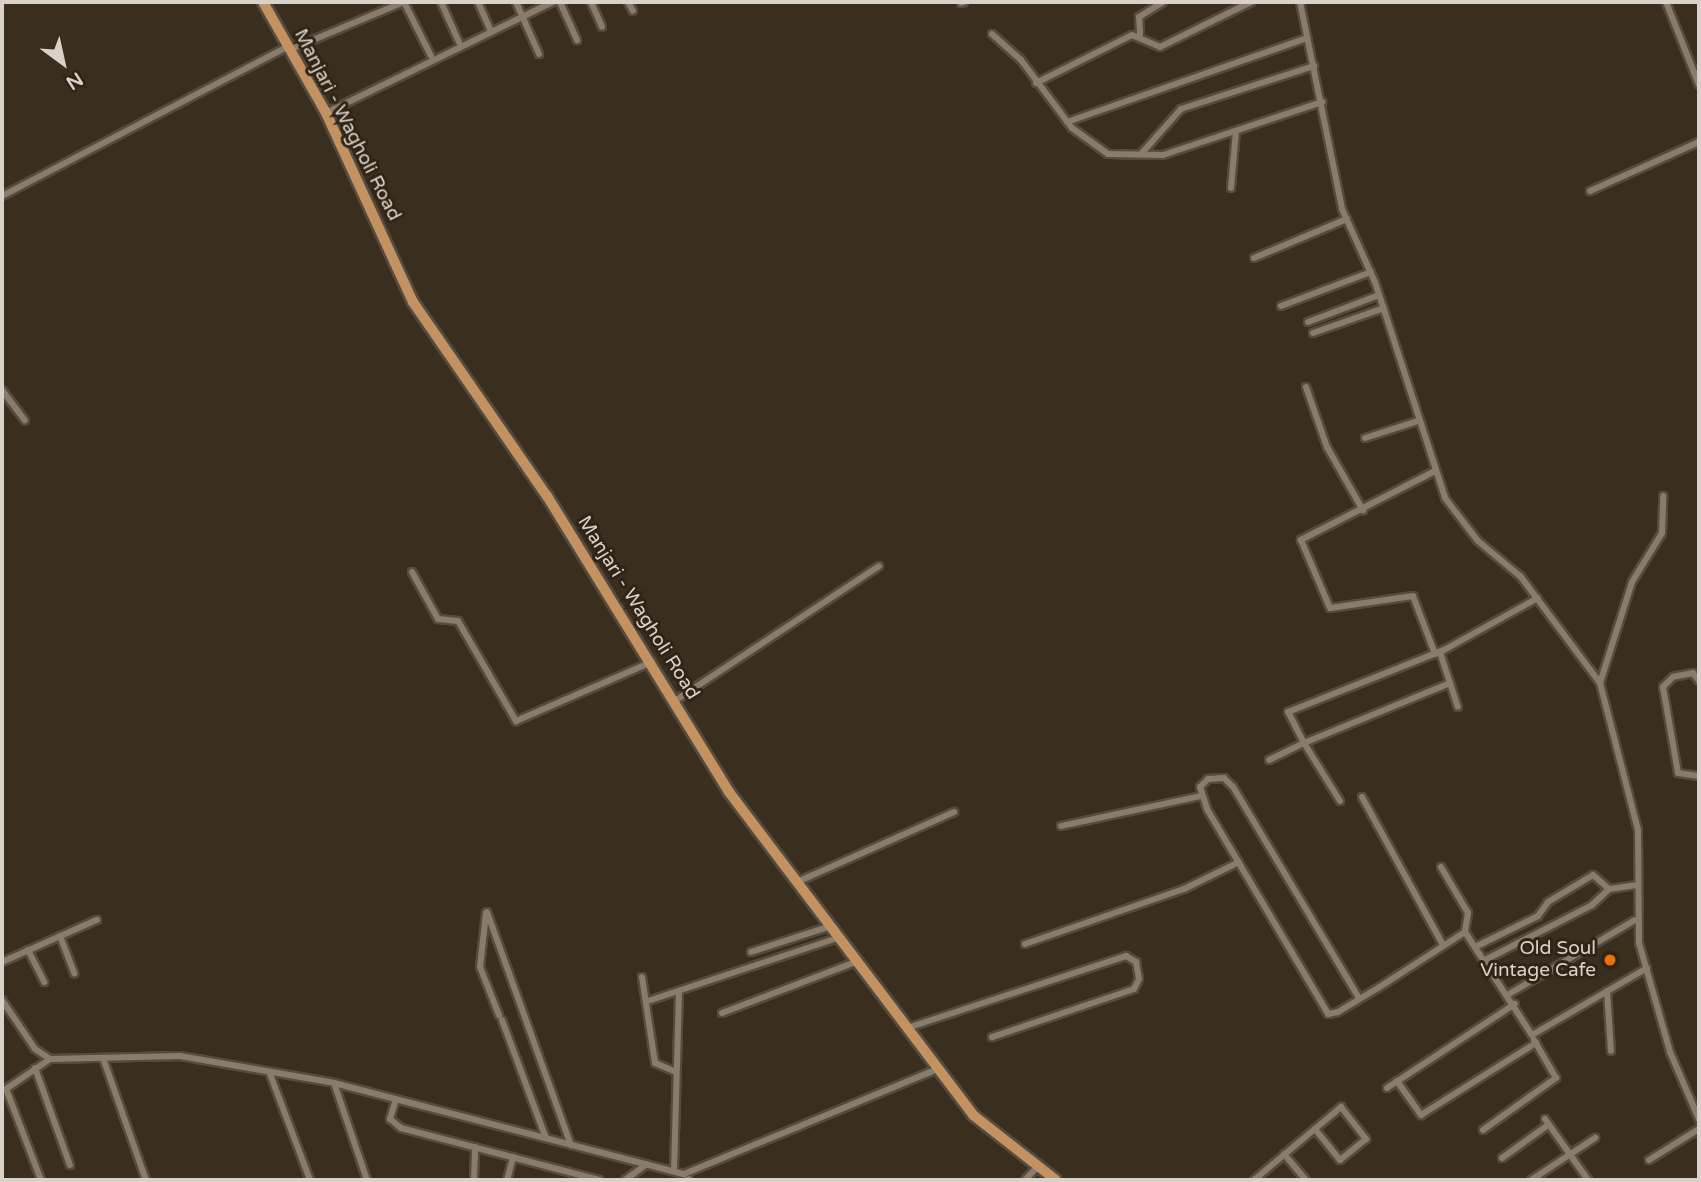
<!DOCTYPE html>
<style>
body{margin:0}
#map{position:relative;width:1701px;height:1182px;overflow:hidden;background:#3a2e1f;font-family:"Varela Round",sans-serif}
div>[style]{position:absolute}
.roads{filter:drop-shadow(2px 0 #554b3e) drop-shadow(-2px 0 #554b3e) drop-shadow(0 2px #554b3e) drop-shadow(0 -2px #554b3e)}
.street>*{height:6px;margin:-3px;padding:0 3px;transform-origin:3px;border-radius:3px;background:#8a7c6b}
.primary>*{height:10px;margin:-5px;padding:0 5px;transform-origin:5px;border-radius:5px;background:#c49260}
.dots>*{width:19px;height:19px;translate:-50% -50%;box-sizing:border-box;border:4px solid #302416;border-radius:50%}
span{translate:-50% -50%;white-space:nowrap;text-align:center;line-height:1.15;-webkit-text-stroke:6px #302416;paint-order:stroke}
.street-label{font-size:19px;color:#d9d2c8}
.poi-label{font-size:19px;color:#d9d2c8}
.right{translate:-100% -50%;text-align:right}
.frame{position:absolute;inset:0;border:4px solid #d9d2c8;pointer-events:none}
.north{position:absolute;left:28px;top:28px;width:70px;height:70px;-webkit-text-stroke:5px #302416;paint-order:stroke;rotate:147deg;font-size:19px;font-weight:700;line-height:28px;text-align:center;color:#d9d2c8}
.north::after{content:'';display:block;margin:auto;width:24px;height:32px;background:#d9d2c8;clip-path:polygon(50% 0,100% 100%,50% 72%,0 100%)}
</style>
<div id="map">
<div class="roads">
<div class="street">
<i style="left:404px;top:2px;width:60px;rotate:63.4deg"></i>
<i style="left:441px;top:2px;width:44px;rotate:65.8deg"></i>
<i style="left:478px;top:2px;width:30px;rotate:66deg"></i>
<i style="left:516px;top:2px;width:57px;rotate:66.1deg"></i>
<i style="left:560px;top:2px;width:42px;rotate:65.9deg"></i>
<i style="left:591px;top:2px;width:27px;rotate:66deg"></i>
<i style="left:628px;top:2px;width:10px;rotate:61deg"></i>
<i style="left:1300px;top:2px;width:211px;rotate:78.5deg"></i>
<i style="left:1342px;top:209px;width:80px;rotate:65.7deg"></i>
<i style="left:1375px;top:282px;width:227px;rotate:72deg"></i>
<i style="left:1445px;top:498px;width:54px;rotate:52.5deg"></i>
<i style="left:1478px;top:541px;width:56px;rotate:39.9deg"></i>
<i style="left:1521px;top:577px;width:132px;rotate:53.3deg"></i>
<i style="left:1600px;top:683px;width:152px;rotate:75.5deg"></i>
<i style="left:1638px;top:830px;width:113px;rotate:89.5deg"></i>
<i style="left:1639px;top:943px;width:113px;rotate:74.1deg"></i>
<i style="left:1670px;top:1052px;width:73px;rotate:66.6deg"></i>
<i style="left:1666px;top:2px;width:89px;rotate:68.3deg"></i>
<i style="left:961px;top:3px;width:3px;rotate:-18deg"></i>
<i style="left:992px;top:34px;width:39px;rotate:42deg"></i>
<i style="left:1021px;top:60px;width:85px;rotate:53.1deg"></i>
<i style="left:1072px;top:128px;width:44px;rotate:35.8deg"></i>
<i style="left:1108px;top:154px;width:55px;rotate:1deg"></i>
<i style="left:1163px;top:155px;width:168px;rotate:-18.4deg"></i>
<i style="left:1140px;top:34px;width:17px;rotate:-93deg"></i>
<i style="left:1139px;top:17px;width:28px;rotate:-32deg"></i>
<i style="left:289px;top:50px;width:125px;rotate:-22.7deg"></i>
<i style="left:1036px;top:83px;width:107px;rotate:-26.6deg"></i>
<i style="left:1132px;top:35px;width:30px;rotate:23deg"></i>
<i style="left:1160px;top:47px;width:102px;rotate:-26.3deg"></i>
<i style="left:326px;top:113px;width:253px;rotate:-26.1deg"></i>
<i style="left:1067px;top:122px;width:254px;rotate:-19.3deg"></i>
<i style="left:1141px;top:154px;width:60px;rotate:-48.4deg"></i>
<i style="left:1181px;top:109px;width:140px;rotate:-17.9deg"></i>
<i style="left:1231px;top:188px;width:57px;rotate:-85deg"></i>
<i style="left:1590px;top:191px;width:120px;rotate:-24.2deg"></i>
<i style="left:2px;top:196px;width:322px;rotate:-27.6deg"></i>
<i style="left:1254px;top:258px;width:101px;rotate:-22.8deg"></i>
<i style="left:1281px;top:306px;width:96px;rotate:-20.7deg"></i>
<i style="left:1308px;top:322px;width:76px;rotate:-20.8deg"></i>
<i style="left:1313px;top:333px;width:75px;rotate:-19.4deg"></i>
<i style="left:1306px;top:387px;width:64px;rotate:70.7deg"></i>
<i style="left:1327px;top:447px;width:73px;rotate:60.3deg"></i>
<i style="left:2px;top:390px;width:38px;rotate:53deg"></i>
<i style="left:1365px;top:438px;width:56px;rotate:-17.8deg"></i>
<i style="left:1435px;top:471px;width:151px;rotate:152.8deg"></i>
<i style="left:1301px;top:540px;width:74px;rotate:66.9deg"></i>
<i style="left:1330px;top:608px;width:84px;rotate:-8.2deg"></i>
<i style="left:1413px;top:596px;width:62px;rotate:69.2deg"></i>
<i style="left:412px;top:572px;width:54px;rotate:61deg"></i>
<i style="left:438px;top:619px;width:20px;rotate:6deg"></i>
<i style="left:458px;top:621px;width:116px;rotate:59.9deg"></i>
<i style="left:516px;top:721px;width:148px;rotate:-23.5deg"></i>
<i style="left:1699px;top:681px;width:10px;rotate:-127deg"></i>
<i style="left:1693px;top:673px;width:20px;rotate:169deg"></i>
<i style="left:1673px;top:677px;width:14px;rotate:135deg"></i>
<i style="left:1663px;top:687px;width:87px;rotate:80.1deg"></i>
<i style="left:1678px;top:773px;width:21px;rotate:8deg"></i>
<i style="left:1450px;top:683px;width:25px;rotate:72deg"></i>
<i style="left:1600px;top:683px;width:106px;rotate:-72.4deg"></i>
<i style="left:1632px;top:582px;width:57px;rotate:-58.5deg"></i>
<i style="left:1662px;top:533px;width:37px;rotate:-88deg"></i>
<i style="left:676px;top:700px;width:243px;rotate:-33.4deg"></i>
<i style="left:1269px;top:760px;width:39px;rotate:-26deg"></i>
<i style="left:1304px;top:743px;width:35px;rotate:-117deg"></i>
<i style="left:1288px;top:712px;width:168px;rotate:-21.7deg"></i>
<i style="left:1444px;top:650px;width:107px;rotate:-29deg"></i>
<i style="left:1362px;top:797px;width:169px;rotate:61.3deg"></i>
<i style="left:1340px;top:801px;width:68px;rotate:-121.8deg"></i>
<i style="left:1304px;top:743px;width:158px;rotate:-22.3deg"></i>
<i style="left:1450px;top:683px;width:33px;rotate:-108deg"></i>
<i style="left:1061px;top:826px;width:143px;rotate:-12.1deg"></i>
<i style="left:1441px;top:867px;width:53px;rotate:59.6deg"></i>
<i style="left:1468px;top:913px;width:19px;rotate:99deg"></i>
<i style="left:797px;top:882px;width:172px;rotate:-24deg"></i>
<i style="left:487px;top:912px;width:248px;rotate:70.2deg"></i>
<i style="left:486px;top:913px;width:54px;rotate:96.3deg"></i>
<i style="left:480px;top:967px;width:52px;rotate:68.4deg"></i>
<i style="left:60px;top:936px;width:40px;rotate:69deg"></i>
<i style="left:1025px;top:944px;width:168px;rotate:-19.1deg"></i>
<i style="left:1184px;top:889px;width:61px;rotate:-26.1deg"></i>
<i style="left:1477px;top:946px;width:68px;rotate:-26.2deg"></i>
<i style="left:1538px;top:916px;width:17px;rotate:-54deg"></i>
<i style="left:1548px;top:902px;width:52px;rotate:-31deg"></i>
<i style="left:1593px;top:875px;width:21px;rotate:41deg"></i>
<i style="left:28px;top:950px;width:36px;rotate:63deg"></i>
<i style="left:751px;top:952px;width:84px;rotate:-18deg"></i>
<i style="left:1487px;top:959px;width:118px;rotate:-27.2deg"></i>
<i style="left:1592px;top:905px;width:23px;rotate:-43deg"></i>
<i style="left:1609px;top:889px;width:27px;rotate:-8deg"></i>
<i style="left:2px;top:962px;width:104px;rotate:-23.9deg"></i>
<i style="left:642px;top:977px;width:87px;rotate:81.4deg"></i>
<i style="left:655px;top:1063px;width:21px;rotate:23deg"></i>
<i style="left:1607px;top:991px;width:60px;rotate:86.2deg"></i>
<i style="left:1509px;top:994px;width:146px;rotate:-30.4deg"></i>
<i style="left:1359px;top:998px;width:246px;rotate:-120.8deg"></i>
<i style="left:1233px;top:787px;width:13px;rotate:-135deg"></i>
<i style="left:1224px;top:778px;width:16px;rotate:176deg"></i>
<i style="left:1208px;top:779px;width:11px;rotate:135deg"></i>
<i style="left:1200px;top:787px;width:23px;rotate:72deg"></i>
<i style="left:1207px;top:809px;width:238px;rotate:59.4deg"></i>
<i style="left:1328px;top:1014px;width:10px;rotate:-11deg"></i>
<i style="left:1338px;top:1012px;width:47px;rotate:-31deg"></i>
<i style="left:1378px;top:988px;width:103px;rotate:-32.8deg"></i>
<i style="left:1465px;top:932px;width:123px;rotate:57deg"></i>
<i style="left:1532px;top:1035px;width:133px;rotate:-30.2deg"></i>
<i style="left:2px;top:1000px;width:59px;rotate:56deg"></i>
<i style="left:35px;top:1049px;width:18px;rotate:34deg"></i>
<i style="left:50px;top:1059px;width:130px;rotate:-1.3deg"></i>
<i style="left:180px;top:1056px;width:156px;rotate:9.9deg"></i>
<i style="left:334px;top:1083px;width:362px;rotate:14.6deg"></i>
<i style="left:684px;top:1174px;width:274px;rotate:-22.5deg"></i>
<i style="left:648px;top:1001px;width:202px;rotate:-18.4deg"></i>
<i style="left:722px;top:1013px;width:146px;rotate:-20.9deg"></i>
<i style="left:502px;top:1020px;width:126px;rotate:69.6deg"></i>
<i style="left:907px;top:1028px;width:231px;rotate:-18.2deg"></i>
<i style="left:1126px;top:956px;width:12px;rotate:31deg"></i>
<i style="left:1136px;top:962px;width:17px;rotate:80deg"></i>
<i style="left:1139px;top:979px;width:11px;rotate:117deg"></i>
<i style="left:1134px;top:989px;width:150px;rotate:161.3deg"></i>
<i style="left:103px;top:1058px;width:129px;rotate:70.6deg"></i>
<i style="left:35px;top:1068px;width:103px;rotate:70.2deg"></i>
<i style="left:270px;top:1074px;width:113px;rotate:69.3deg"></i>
<i style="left:1397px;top:1081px;width:42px;rotate:54.8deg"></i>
<i style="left:1421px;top:1115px;width:136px;rotate:-32.1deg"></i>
<i style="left:334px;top:1083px;width:102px;rotate:71.2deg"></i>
<i style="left:1387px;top:1088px;width:153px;rotate:-33.3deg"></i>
<i style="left:396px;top:1099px;width:21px;rotate:107deg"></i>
<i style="left:390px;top:1119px;width:14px;rotate:39deg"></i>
<i style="left:401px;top:1128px;width:205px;rotate:14.7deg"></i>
<i style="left:1545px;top:1119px;width:75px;rotate:54.8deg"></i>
<i style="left:1483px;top:1130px;width:90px;rotate:-35.5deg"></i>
<i style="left:1556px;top:1078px;width:44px;rotate:-120.1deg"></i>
<i style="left:1284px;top:1154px;width:34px;rotate:50deg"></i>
<i style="left:1502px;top:1158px;width:57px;rotate:-35.7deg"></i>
<i style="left:1649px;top:1160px;width:59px;rotate:-31.8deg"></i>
<i style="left:674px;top:1171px;width:178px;rotate:-88.4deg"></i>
<i style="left:41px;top:1180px;width:97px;rotate:-111deg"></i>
<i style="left:6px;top:1089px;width:53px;rotate:-34.3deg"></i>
<i style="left:474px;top:1180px;width:33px;rotate:-88deg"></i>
<i style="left:507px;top:1180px;width:24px;rotate:-75deg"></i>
<i style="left:625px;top:1180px;width:27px;rotate:-36deg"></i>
<i style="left:687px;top:1180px;width:2px;rotate:-27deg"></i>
<i style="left:1025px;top:1180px;width:19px;rotate:-47deg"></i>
<i style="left:1254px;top:1180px;width:114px;rotate:-40deg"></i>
<i style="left:1341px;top:1107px;width:41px;rotate:52deg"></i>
<i style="left:1366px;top:1139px;width:33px;rotate:141deg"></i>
<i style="left:1340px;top:1160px;width:40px;rotate:-129deg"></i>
<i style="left:1531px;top:1180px;width:77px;rotate:-33.3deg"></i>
</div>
<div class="primary">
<i style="left:263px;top:2px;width:128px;rotate:60.4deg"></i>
<i style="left:326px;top:113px;width:208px;rotate:65.3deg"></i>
<i style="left:413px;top:302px;width:236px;rotate:55.4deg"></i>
<i style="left:547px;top:496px;width:347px;rotate:58.4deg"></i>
<i style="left:729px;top:792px;width:405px;rotate:52.9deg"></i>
<i style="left:973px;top:1115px;width:105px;rotate:38.1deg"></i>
</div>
</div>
<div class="dots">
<i style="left:1610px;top:960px;background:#e8710a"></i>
</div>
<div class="street-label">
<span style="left:347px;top:125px;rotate:63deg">Manjari - Wagholi Road</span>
<span style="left:638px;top:608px;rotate:58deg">Manjari - Wagholi Road</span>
</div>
<div class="poi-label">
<span class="right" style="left:1596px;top:960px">Old Soul<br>Vintage Cafe</span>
</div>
<div class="frame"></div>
<div class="north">N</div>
</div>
